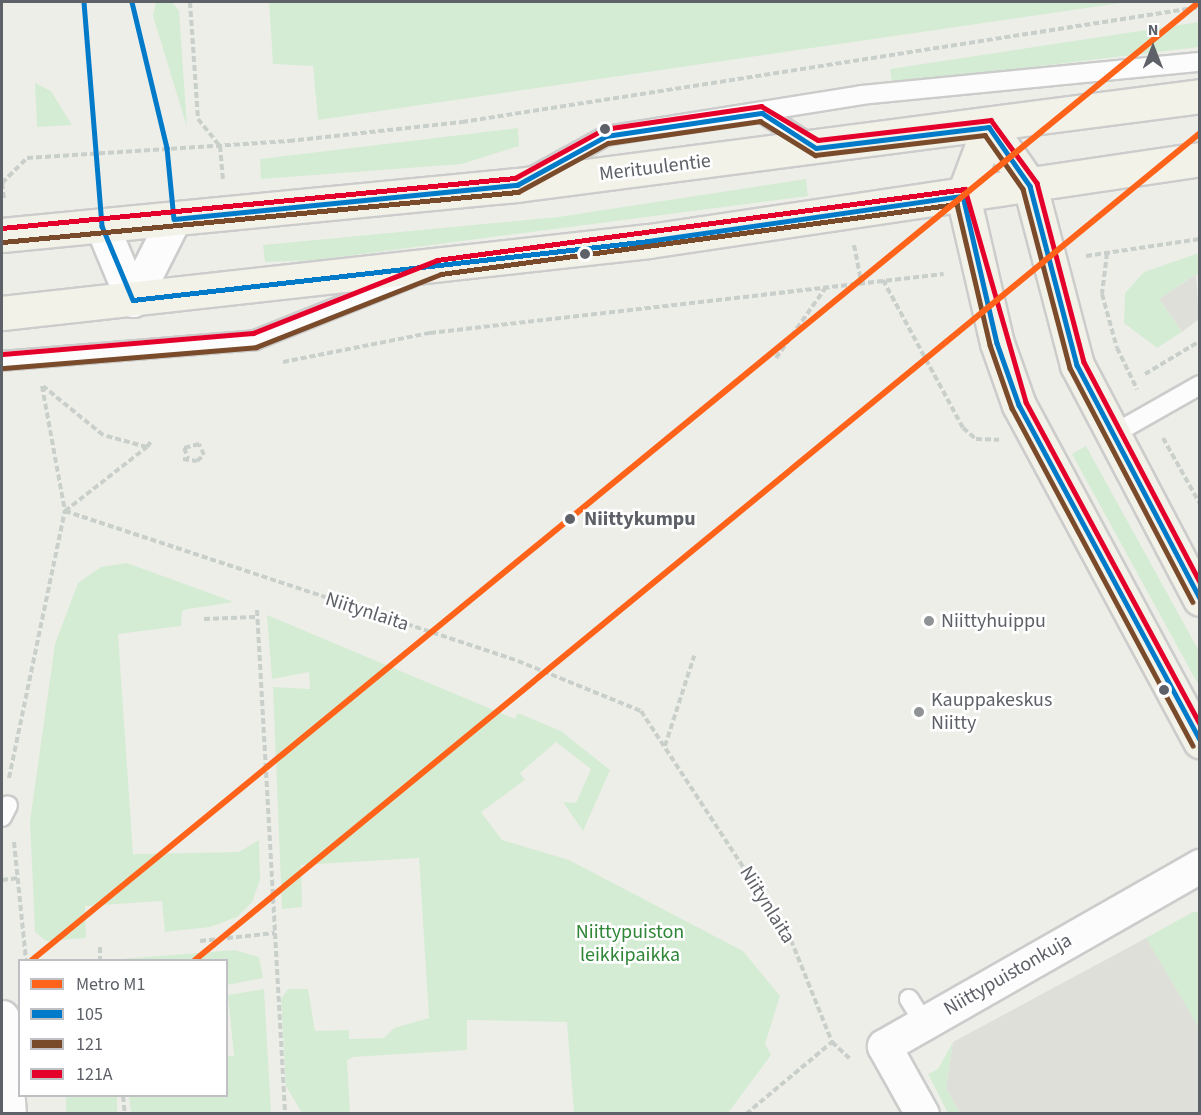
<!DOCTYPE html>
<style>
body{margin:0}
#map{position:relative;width:1201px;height:1115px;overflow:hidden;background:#eeeee9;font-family:"Source Sans 3",sans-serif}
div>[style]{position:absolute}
.industrial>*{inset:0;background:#dfdfda}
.green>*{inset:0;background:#d5ecd4;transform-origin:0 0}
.path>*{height:4px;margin-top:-2px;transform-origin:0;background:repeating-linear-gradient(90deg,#c9cfcb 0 6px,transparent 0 9px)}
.roads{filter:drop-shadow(2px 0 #cbcccb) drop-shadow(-2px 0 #cbcccb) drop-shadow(0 2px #cbcccb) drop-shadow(0 -2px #cbcccb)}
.lane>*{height:18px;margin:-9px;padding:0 9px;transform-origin:9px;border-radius:9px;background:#fcfcfc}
.street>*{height:33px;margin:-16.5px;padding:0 16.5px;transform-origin:16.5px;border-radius:16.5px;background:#fcfcfc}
.secondary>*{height:33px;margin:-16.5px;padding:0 16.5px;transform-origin:16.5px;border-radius:16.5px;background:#fcfcfc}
.primary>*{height:33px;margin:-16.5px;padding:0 16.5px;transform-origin:16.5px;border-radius:16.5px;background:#f3f2e9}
.bus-1>*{height:4.5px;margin:-2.25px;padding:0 2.25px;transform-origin:2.25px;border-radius:2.25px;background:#007ac9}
.bus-2>*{height:4.5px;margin:-2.25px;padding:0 2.25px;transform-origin:2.25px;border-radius:2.25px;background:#7a4b2a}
.bus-3>*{height:4.5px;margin:-2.25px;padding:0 2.25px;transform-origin:2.25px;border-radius:2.25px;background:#e4002b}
.metro-1>*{height:6px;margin:-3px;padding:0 3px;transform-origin:3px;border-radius:3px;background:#ff6319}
.dots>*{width:16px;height:16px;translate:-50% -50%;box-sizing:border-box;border:3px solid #fff;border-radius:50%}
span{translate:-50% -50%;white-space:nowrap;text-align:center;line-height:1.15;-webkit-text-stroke:5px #fff;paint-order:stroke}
.street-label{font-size:20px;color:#5e6268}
.stop-label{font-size:20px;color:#5e6268;font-weight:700}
.left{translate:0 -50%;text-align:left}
.poi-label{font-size:20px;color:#5e6268}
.park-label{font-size:20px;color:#2f8637}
.frame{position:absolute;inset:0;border:3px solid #5e6268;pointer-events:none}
.legend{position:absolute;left:18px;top:959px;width:210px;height:138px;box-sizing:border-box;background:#fff;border:2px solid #bfc0c3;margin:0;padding:8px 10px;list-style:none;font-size:18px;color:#5e6268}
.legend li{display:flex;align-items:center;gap:12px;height:30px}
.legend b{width:30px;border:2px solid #bfc0c3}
.north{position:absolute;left:1123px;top:18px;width:60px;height:60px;-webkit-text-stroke:4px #fff;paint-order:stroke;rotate:0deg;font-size:16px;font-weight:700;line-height:24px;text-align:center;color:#5e6268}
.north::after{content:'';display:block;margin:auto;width:21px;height:27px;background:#5e6268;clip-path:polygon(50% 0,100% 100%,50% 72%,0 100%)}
</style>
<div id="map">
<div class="industrial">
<i style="clip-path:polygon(1196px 274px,1199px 319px,1182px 332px,1159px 299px)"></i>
<i style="clip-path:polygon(1176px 922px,1199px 963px,1199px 1113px,960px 1113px,946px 1088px,953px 1042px)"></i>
</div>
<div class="green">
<i style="clip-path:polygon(156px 2px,172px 2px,179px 11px,187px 127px,153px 16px)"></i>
<i style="clip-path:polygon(269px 2px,1128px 2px,318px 120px,313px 66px,273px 64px)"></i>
<i style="clip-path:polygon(1199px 22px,1199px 47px,892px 84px,890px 69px)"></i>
<i style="clip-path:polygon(35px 83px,51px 91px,72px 125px,37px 127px)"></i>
<i style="clip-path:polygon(518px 128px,519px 146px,462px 164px,261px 179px,260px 159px)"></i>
<i style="clip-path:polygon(806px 179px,808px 196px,316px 260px,265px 262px,263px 245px,558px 217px)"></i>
<i style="clip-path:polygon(1199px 253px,1199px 277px,1196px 274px,1159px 299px,1182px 332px,1157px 348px,1124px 323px,1125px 293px,1144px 272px)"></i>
<i style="clip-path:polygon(1086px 446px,1199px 651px,1199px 686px,1072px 454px)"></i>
<i style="clip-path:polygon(127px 563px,234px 602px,188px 609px,182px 611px,181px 626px,118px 634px,133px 854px,239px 852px,259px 840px,260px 880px,252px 902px,237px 917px,210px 927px,165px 932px,162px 901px,85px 906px,86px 938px,46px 941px,35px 932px,30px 821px,55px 644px,78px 583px,101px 567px)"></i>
<i style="clip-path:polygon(267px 615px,515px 719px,518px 713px,561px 731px,610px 770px,583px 831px,563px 802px,576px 803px,591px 769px,556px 742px,520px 773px,525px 780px,481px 812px,502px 840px,569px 860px,743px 951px,780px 996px,765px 1044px,771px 1055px,728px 1113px,574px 1113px,567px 1022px,467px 1020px,467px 1050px,353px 1057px,347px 1060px,350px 1113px,302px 1113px,286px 1086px,281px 999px,288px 989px,308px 989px,315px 1031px,349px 1030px,349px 1039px,384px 1038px,394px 1028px,429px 1018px,419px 858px,301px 865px,302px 907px,282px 909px,273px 687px,310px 689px,309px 672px,272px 679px)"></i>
<i style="clip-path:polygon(1193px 912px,1199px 912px,1199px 1028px,1146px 938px)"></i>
<i style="clip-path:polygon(235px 950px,259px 957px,263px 978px,227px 985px,226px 960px,108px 960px)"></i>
<i style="clip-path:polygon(264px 989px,271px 1113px,131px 1113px,129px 1096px,226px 1096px,227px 1056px,234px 1056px,228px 995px)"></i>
<i style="clip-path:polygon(953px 1042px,946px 1088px,960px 1113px,948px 1113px,928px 1074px,938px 1069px)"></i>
<i style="left:66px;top:1096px;width:51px;height:17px"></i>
</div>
<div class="path">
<i style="left:190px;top:2px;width:117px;rotate:86.1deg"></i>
<i style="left:198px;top:119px;width:35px;rotate:51deg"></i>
<i style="left:220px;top:146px;width:33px;rotate:85deg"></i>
<i style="left:2px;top:183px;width:35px;rotate:-45deg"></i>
<i style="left:27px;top:158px;width:263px;rotate:-3.7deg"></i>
<i style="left:289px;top:141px;width:174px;rotate:-6.3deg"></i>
<i style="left:462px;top:122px;width:747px;rotate:-8.86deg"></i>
<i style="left:2px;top:183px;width:17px;rotate:83deg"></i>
<i style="left:854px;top:245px;width:38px;rotate:79deg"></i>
<i style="left:1107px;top:253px;width:41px;rotate:97deg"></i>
<i style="left:1102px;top:294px;width:56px;rotate:74.5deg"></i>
<i style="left:1117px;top:348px;width:46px;rotate:64deg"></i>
<i style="left:1086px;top:256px;width:115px;rotate:-8.5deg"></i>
<i style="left:883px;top:280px;width:168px;rotate:61.6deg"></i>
<i style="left:963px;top:428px;width:17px;rotate:40deg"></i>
<i style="left:976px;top:439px;width:23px;rotate:2deg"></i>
<i style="left:776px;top:358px;width:87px;rotate:-54.8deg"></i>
<i style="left:283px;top:362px;width:150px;rotate:-11.2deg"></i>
<i style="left:430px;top:333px;width:517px;rotate:-6.55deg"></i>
<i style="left:1145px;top:374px;width:64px;rotate:-31deg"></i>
<i style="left:42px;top:386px;width:127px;rotate:79.6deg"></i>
<i style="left:65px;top:511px;width:477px;rotate:18.3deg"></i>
<i style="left:518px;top:661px;width:133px;rotate:22.1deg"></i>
<i style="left:641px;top:711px;width:274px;rotate:56.8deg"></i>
<i style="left:791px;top:940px;width:110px;rotate:68.1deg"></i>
<i style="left:832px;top:1042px;width:26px;rotate:43deg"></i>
<i style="left:1163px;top:438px;width:76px;rotate:60.7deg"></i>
<i style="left:147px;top:447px;width:9px;rotate:-54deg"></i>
<i style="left:183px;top:459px;width:14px;rotate:8deg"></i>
<i style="left:197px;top:461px;width:9px;rotate:-41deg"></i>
<i style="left:204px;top:455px;width:12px;rotate:-114deg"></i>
<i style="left:199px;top:444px;width:16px;rotate:165deg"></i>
<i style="left:184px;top:448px;width:11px;rotate:68deg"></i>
<i style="left:257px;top:610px;width:324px;rotate:86.8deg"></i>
<i style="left:204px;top:619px;width:51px;rotate:-2.2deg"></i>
<i style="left:665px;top:746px;width:95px;rotate:-72.1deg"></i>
<i style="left:9px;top:778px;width:273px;rotate:-78.2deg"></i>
<i style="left:65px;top:511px;width:104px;rotate:-38deg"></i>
<i style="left:147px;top:447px;width:46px;rotate:-164.7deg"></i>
<i style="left:103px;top:435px;width:77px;rotate:-140.8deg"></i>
<i style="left:14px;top:842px;width:119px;rotate:84.2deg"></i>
<i style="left:2px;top:880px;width:17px;rotate:-7deg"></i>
<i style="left:200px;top:941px;width:75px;rotate:-6.1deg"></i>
<i style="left:275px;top:933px;width:181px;rotate:86.8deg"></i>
<i style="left:100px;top:947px;width:13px;rotate:90deg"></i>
<i style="left:123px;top:1096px;width:18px;rotate:84deg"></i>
<i style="left:746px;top:1114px;width:112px;rotate:-39.9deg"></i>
</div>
<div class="roads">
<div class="lane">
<i style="left:762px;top:113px;width:61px;rotate:32.9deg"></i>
<i style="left:535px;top:175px;width:81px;rotate:-28.8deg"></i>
<i style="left:606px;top:136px;width:258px;rotate:-9.1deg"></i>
<i style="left:861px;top:95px;width:341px;rotate:-5.6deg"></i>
<i style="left:2px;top:361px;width:254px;rotate:-4.7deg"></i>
<i style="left:255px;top:340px;width:167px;rotate:-21.8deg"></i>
<i style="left:1112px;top:435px;width:101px;rotate:-29.6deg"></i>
<i style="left:2px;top:817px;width:13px;rotate:-63deg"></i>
<i style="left:909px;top:999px;width:28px;rotate:58deg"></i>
</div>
<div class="street">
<i style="left:2px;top:1017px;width:97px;rotate:85.9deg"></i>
<i style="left:922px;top:1114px;width:78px;rotate:-119.2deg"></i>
<i style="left:884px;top:1046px;width:364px;rotate:-29.7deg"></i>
</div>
<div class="secondary">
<i style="left:102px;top:226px;width:80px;rotate:67.3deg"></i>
<i style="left:133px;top:300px;width:91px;rotate:-63.2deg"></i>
</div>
<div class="primary">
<i style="left:989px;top:127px;width:74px;rotate:110.6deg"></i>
<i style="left:963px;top:196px;width:151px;rotate:77deg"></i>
<i style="left:997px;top:343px;width:66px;rotate:70.5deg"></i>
<i style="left:1019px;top:405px;width:382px;rotate:61.7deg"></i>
<i style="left:989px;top:127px;width:72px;rotate:55.2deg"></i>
<i style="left:1030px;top:186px;width:185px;rotate:75.3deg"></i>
<i style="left:1077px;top:365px;width:264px;rotate:62.3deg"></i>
<i style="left:2px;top:235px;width:517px;rotate:-5.55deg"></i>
<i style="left:517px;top:185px;width:689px;rotate:-7.42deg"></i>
<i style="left:2px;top:313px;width:651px;rotate:-6.35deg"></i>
<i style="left:649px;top:241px;width:557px;rotate:-8.46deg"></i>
</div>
</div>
<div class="bus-1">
<i style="left:84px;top:2px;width:225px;rotate:85.4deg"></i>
<i style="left:102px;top:226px;width:80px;rotate:67.3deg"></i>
<i style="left:133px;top:300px;width:519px;rotate:-6.52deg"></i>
<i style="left:649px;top:241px;width:317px;rotate:-8.2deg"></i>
<i style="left:963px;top:196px;width:151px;rotate:77deg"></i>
<i style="left:997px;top:343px;width:66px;rotate:70.5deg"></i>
<i style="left:1019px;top:405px;width:381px;rotate:61.6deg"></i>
<i style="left:132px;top:2px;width:150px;rotate:76.5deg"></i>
<i style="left:167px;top:148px;width:71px;rotate:84.4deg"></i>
<i style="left:174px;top:219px;width:345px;rotate:-5.7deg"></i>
<i style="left:517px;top:185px;width:102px;rotate:-28.8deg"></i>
<i style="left:606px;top:136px;width:158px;rotate:-8.4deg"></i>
<i style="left:762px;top:113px;width:64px;rotate:32.9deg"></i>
<i style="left:816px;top:148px;width:174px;rotate:-6.9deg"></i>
<i style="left:989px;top:127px;width:72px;rotate:55.2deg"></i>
<i style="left:1030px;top:186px;width:185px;rotate:75.3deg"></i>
<i style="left:1077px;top:365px;width:263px;rotate:62.2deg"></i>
</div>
<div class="bus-2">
<i style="left:3px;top:242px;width:517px;rotate:-5.55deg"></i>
<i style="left:518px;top:192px;width:102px;rotate:-28.6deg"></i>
<i style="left:608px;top:143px;width:154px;rotate:-8.2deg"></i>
<i style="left:760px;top:121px;width:65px;rotate:31.7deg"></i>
<i style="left:815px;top:155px;width:171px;rotate:-6.7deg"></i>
<i style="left:985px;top:135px;width:66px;rotate:54.9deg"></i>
<i style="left:1023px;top:189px;width:185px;rotate:75.3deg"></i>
<i style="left:1070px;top:368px;width:264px;rotate:62.3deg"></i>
<i style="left:3px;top:368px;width:254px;rotate:-4.7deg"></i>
<i style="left:256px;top:347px;width:199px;rotate:-21.5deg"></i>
<i style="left:441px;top:274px;width:521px;rotate:-7.73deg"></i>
<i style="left:957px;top:204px;width:145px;rotate:76.8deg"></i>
<i style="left:990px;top:345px;width:67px;rotate:70.8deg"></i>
<i style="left:1012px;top:408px;width:383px;rotate:61.8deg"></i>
</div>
<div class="bus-3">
<i style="left:2px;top:228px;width:515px;rotate:-5.57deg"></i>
<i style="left:515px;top:178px;width:102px;rotate:-28.8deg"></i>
<i style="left:604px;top:129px;width:159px;rotate:-8.3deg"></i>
<i style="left:761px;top:106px;width:66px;rotate:30.8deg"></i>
<i style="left:818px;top:140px;width:174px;rotate:-6.6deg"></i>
<i style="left:991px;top:120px;width:78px;rotate:53.9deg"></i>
<i style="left:1037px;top:183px;width:185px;rotate:75.3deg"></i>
<i style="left:1084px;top:362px;width:249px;rotate:62.2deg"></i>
<i style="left:2px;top:354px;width:252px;rotate:-4.8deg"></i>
<i style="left:253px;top:333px;width:198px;rotate:-21.6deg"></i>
<i style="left:437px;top:260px;width:533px;rotate:-7.66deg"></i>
<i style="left:965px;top:189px;width:222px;rotate:74deg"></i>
<i style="left:1026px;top:402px;width:366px;rotate:61.6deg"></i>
</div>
<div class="metro-1">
<i style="left:32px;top:960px;width:1510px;rotate:-39.38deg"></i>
<i style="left:195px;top:960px;width:1302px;rotate:-39.45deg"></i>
</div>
<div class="dots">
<i style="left:605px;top:129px;background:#5e6268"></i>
<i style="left:585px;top:254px;background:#5e6268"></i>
<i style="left:570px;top:519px;background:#5e6268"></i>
<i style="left:929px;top:621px;background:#909395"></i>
<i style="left:1164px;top:690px;background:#5e6268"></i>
<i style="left:919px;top:712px;background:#909395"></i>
</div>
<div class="street-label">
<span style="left:655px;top:168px;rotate:-7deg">Merituulentie</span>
<span style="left:367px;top:612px;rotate:18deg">Niitynlaita</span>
<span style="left:767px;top:905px;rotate:58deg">Niitynlaita</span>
<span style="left:1008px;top:975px;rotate:-30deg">Niittypuistonkuja</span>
</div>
<div class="stop-label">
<span class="left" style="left:584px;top:519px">Niittykumpu</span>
</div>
<div class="poi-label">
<span class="left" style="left:941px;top:621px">Niittyhuippu</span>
<span class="left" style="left:931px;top:712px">Kauppakeskus<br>Niitty</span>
</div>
<div class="park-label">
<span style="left:630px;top:944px">Niittypuiston<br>leikkipaikka</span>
</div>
<div class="frame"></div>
<ul class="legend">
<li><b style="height:8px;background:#ff6319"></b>Metro M1</li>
<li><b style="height:8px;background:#007ac9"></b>105</li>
<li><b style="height:8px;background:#7a4b2a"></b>121</li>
<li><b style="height:8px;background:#e4002b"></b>121A</li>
</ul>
<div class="north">N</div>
</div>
